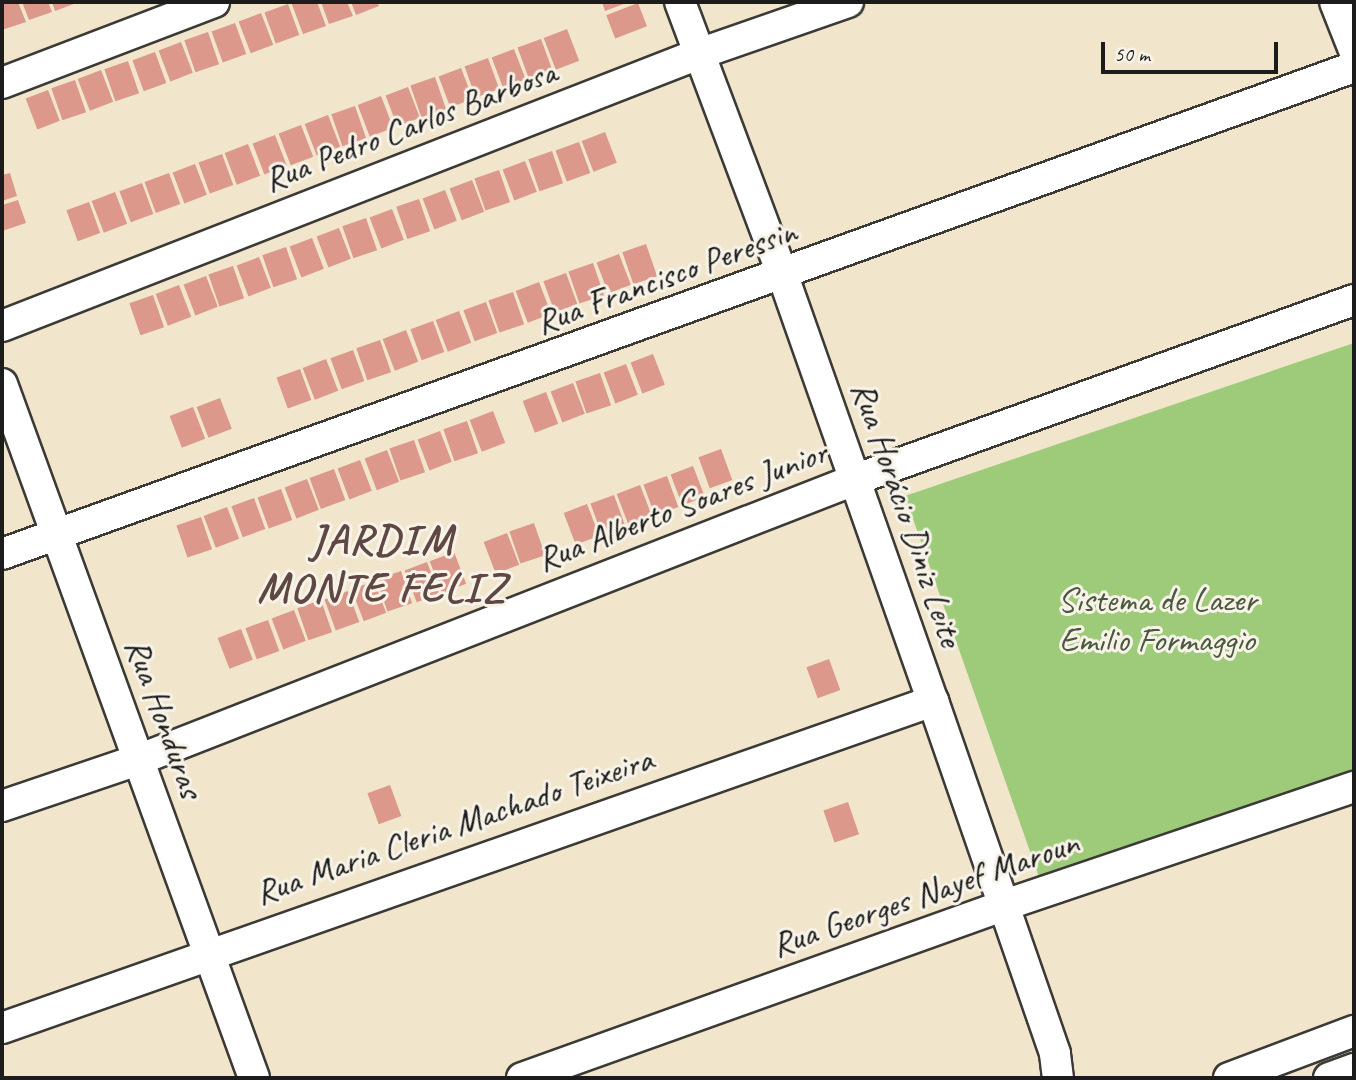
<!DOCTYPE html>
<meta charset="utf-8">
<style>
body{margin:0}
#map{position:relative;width:1356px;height:1080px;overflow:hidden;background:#f1e5cc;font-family:Caveat,sans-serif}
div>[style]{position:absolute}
.green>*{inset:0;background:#9dcb7a}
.building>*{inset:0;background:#db988b;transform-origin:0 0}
.roads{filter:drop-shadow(2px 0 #3c3a36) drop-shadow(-2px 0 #3c3a36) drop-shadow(0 2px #3c3a36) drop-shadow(0 -2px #3c3a36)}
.minor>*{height:30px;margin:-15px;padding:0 15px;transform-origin:15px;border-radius:15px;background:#fff}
span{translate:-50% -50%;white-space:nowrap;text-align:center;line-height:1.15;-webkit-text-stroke:6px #f7f3e8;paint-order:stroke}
.street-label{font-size:35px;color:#1c1c1c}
.park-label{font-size:35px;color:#49593d}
.district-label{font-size:42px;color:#5f4743;font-weight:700;letter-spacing:2px}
.frame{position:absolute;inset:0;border:4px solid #1c1c1c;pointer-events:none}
.scale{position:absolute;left:1101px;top:42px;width:177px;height:32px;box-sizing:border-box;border:4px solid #1c1c1c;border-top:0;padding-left:9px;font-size:21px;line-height:24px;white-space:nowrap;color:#1c1c1c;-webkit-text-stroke:5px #f7f3e8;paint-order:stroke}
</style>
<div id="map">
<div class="green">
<i style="clip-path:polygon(1354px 343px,1354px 770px,1039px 877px,905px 496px)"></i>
</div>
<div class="building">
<i style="clip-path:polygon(2px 2px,18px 2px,26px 22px,2px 30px)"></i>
<i style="clip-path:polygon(22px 2px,48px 2px,52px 12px,29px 20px)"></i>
<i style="clip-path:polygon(52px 2px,79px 2px,55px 11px)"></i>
<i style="clip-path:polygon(291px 2px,317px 2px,326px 26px,303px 34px)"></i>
<i style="clip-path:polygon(321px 2px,347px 2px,353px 16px,329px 24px)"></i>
<i style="clip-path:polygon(351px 2px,377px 2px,379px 6px,356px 15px)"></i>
<i style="clip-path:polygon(602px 2px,629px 2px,605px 11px)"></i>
<i style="left:638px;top:3px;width:25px;height:34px;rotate:69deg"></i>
<i style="left:288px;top:4px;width:33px;height:25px;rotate:70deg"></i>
<i style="left:261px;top:13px;width:34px;height:24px;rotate:69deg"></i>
<i style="left:235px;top:23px;width:33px;height:25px;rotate:70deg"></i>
<i style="left:567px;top:29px;width:34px;height:25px;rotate:69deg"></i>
<i style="left:208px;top:32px;width:34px;height:25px;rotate:71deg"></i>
<i style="left:541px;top:39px;width:33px;height:25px;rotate:70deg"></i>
<i style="left:181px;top:42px;width:33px;height:24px;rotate:69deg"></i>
<i style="left:514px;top:49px;width:33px;height:24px;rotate:69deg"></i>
<i style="left:155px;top:52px;width:33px;height:24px;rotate:70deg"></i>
<i style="left:488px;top:58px;width:33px;height:25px;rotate:70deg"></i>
<i style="left:128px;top:61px;width:34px;height:25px;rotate:71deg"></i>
<i style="left:461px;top:68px;width:33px;height:24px;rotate:69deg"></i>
<i style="left:101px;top:70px;width:34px;height:25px;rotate:69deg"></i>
<i style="left:435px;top:77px;width:34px;height:26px;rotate:71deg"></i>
<i style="left:75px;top:80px;width:34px;height:25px;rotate:71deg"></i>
<i style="left:408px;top:87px;width:33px;height:24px;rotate:69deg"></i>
<i style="left:48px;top:90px;width:33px;height:24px;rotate:69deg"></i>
<i style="left:381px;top:96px;width:34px;height:25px;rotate:69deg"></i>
<i style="left:355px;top:106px;width:34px;height:25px;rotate:71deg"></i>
<i style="left:328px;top:115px;width:34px;height:25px;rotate:69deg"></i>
<i style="left:301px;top:125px;width:34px;height:24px;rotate:69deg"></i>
<i style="left:605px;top:132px;width:33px;height:25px;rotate:69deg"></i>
<i style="left:275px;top:135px;width:33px;height:24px;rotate:69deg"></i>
<i style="left:579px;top:142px;width:33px;height:25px;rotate:70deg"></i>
<i style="left:248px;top:144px;width:34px;height:25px;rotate:69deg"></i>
<i style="left:552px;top:151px;width:34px;height:25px;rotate:71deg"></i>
<i style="left:222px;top:154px;width:33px;height:25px;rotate:70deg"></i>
<i style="left:525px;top:161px;width:33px;height:24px;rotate:69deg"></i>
<i style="left:195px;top:164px;width:33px;height:24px;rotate:69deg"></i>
<i style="left:499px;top:170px;width:34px;height:26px;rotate:71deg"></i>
<i style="clip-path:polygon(10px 173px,17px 196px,2px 201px,2px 175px)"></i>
<i style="left:169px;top:173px;width:33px;height:26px;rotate:70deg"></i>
<i style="left:472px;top:180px;width:34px;height:24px;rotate:69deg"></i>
<i style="left:142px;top:183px;width:33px;height:24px;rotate:70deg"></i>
<i style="left:445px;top:190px;width:33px;height:24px;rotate:69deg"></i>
<i style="left:115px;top:192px;width:34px;height:25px;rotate:69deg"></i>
<i style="left:419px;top:199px;width:34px;height:24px;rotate:71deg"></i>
<i style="clip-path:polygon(18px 200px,26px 223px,2px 231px,2px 205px)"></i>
<i style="left:89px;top:202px;width:33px;height:24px;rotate:70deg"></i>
<i style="left:392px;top:209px;width:33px;height:24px;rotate:69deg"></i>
<i style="left:366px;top:218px;width:34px;height:25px;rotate:71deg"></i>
<i style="left:339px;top:228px;width:33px;height:24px;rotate:69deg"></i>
<i style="left:312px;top:238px;width:33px;height:24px;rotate:69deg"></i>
<i style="left:646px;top:244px;width:34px;height:25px;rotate:71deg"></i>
<i style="left:286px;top:247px;width:34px;height:25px;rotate:71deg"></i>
<i style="left:619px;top:254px;width:33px;height:24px;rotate:69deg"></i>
<i style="left:259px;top:257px;width:33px;height:24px;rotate:69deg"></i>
<i style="left:593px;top:263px;width:34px;height:26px;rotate:71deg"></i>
<i style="left:233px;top:266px;width:34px;height:26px;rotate:71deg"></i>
<i style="left:566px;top:273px;width:33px;height:24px;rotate:70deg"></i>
<i style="left:206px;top:276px;width:33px;height:24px;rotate:69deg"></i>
<i style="left:539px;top:282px;width:34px;height:25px;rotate:69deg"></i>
<i style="left:179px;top:285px;width:34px;height:25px;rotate:69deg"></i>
<i style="left:513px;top:292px;width:34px;height:26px;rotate:71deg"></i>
<i style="left:153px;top:295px;width:34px;height:25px;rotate:71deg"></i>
<i style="left:486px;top:302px;width:33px;height:24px;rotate:70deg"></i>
<i style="left:459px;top:311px;width:34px;height:25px;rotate:69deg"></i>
<i style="left:433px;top:321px;width:33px;height:24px;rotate:70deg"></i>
<i style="left:406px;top:330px;width:34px;height:25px;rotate:69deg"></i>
<i style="left:380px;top:340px;width:34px;height:25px;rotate:71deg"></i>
<i style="left:353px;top:350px;width:33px;height:24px;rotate:70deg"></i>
<i style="left:653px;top:354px;width:33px;height:24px;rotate:69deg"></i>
<i style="left:326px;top:359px;width:34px;height:25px;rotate:69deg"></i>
<i style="left:626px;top:364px;width:33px;height:24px;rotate:69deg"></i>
<i style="left:300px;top:369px;width:33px;height:25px;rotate:70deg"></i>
<i style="left:600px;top:373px;width:34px;height:26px;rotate:71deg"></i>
<i style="left:573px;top:383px;width:33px;height:24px;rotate:69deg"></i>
<i style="left:546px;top:392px;width:34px;height:25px;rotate:69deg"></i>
<i style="left:220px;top:398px;width:33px;height:25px;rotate:69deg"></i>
<i style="left:193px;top:407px;width:34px;height:25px;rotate:69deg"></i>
<i style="left:493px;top:411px;width:34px;height:25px;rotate:69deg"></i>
<i style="left:467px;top:421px;width:34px;height:25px;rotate:71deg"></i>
<i style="left:440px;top:431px;width:33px;height:24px;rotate:69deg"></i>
<i style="left:414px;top:440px;width:34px;height:26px;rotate:71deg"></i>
<i style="left:721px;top:449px;width:33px;height:24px;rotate:70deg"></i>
<i style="left:387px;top:450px;width:34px;height:24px;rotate:69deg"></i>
<i style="left:360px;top:460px;width:33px;height:24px;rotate:69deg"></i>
<i style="left:693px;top:466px;width:33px;height:24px;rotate:69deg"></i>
<i style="left:334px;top:469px;width:33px;height:26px;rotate:70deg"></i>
<i style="left:667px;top:476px;width:33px;height:25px;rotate:70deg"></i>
<i style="left:307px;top:479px;width:33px;height:24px;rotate:69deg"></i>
<i style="left:640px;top:485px;width:34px;height:25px;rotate:69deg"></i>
<i style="left:281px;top:489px;width:33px;height:25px;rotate:70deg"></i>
<i style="left:614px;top:495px;width:33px;height:25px;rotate:70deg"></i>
<i style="left:254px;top:498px;width:33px;height:24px;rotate:70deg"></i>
<i style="left:587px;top:504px;width:34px;height:25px;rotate:69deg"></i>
<i style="left:227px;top:507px;width:34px;height:25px;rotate:69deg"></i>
<i style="left:201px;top:517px;width:34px;height:26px;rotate:71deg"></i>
<i style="left:534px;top:523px;width:34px;height:26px;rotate:71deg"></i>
<i style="left:507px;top:533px;width:34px;height:25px;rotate:69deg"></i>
<i style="left:454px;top:552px;width:34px;height:26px;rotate:69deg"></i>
<i style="left:427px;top:562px;width:34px;height:24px;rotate:69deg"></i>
<i style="left:401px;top:571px;width:34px;height:26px;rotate:71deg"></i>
<i style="left:374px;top:581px;width:34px;height:24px;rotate:69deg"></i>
<i style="left:348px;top:591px;width:33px;height:25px;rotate:70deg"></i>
<i style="left:321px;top:600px;width:34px;height:25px;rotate:71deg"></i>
<i style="left:294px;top:610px;width:33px;height:24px;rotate:69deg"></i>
<i style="left:268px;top:620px;width:33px;height:24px;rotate:70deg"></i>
<i style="left:241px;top:629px;width:33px;height:25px;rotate:69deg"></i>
<i style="left:829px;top:659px;width:33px;height:24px;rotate:70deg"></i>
<i style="left:390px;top:785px;width:33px;height:24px;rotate:70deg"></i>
<i style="left:848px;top:802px;width:34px;height:26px;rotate:71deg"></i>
</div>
<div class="roads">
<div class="minor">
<i style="left:680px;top:2px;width:293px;rotate:69.4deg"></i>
<i style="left:783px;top:276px;width:451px;rotate:70.6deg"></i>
<i style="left:933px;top:701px;width:373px;rotate:70.9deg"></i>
<i style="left:1055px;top:1054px;width:24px;rotate:83deg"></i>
<i style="left:1335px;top:2px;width:52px;rotate:68.4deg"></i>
<i style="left:2px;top:83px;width:227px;rotate:-20.9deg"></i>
<i style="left:2px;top:326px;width:745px;rotate:-21.33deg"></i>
<i style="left:696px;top:55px;width:161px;rotate:-19.2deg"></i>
<i style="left:2px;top:384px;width:738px;rotate:70.04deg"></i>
<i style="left:2px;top:554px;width:1437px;rotate:-19.81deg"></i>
<i style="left:2px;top:806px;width:144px;rotate:-18.7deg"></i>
<i style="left:138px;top:760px;width:769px;rotate:-21.36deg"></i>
<i style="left:854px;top:480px;width:531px;rotate:-19.8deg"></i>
<i style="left:2px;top:1028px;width:987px;rotate:-19.35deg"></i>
<i style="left:522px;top:1078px;width:510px;rotate:-19.71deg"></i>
<i style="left:1002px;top:906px;width:372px;rotate:-18.7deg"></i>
<i style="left:1229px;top:1078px;width:134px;rotate:-20.6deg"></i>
<i style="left:1329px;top:1078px;width:27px;rotate:-20deg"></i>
</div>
</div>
<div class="street-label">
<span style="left:410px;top:126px;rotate:-21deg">Rua Pedro Carlos Barbosa</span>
<span style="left:666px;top:277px;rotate:-20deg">Rua Francisco Peressin</span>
<span style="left:682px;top:506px;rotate:-21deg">Rua Alberto Soares Junior</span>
<span style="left:907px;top:514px;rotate:71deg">Rua Horácio Diniz Leite</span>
<span style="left:164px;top:718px;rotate:70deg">Rua Honduras</span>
<span style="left:454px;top:826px;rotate:-19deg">Rua Maria Cleria Machado Teixeira</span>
<span style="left:925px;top:894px;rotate:-19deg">Rua Georges Nayef Maroun</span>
</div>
<div class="park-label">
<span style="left:1157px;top:620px">Sistema de Lazer<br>Emilio Formaggio</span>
</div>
<div class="district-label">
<span style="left:382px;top:564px">JARDIM<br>MONTE FELIZ</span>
</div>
<div class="frame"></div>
<div class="scale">50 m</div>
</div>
